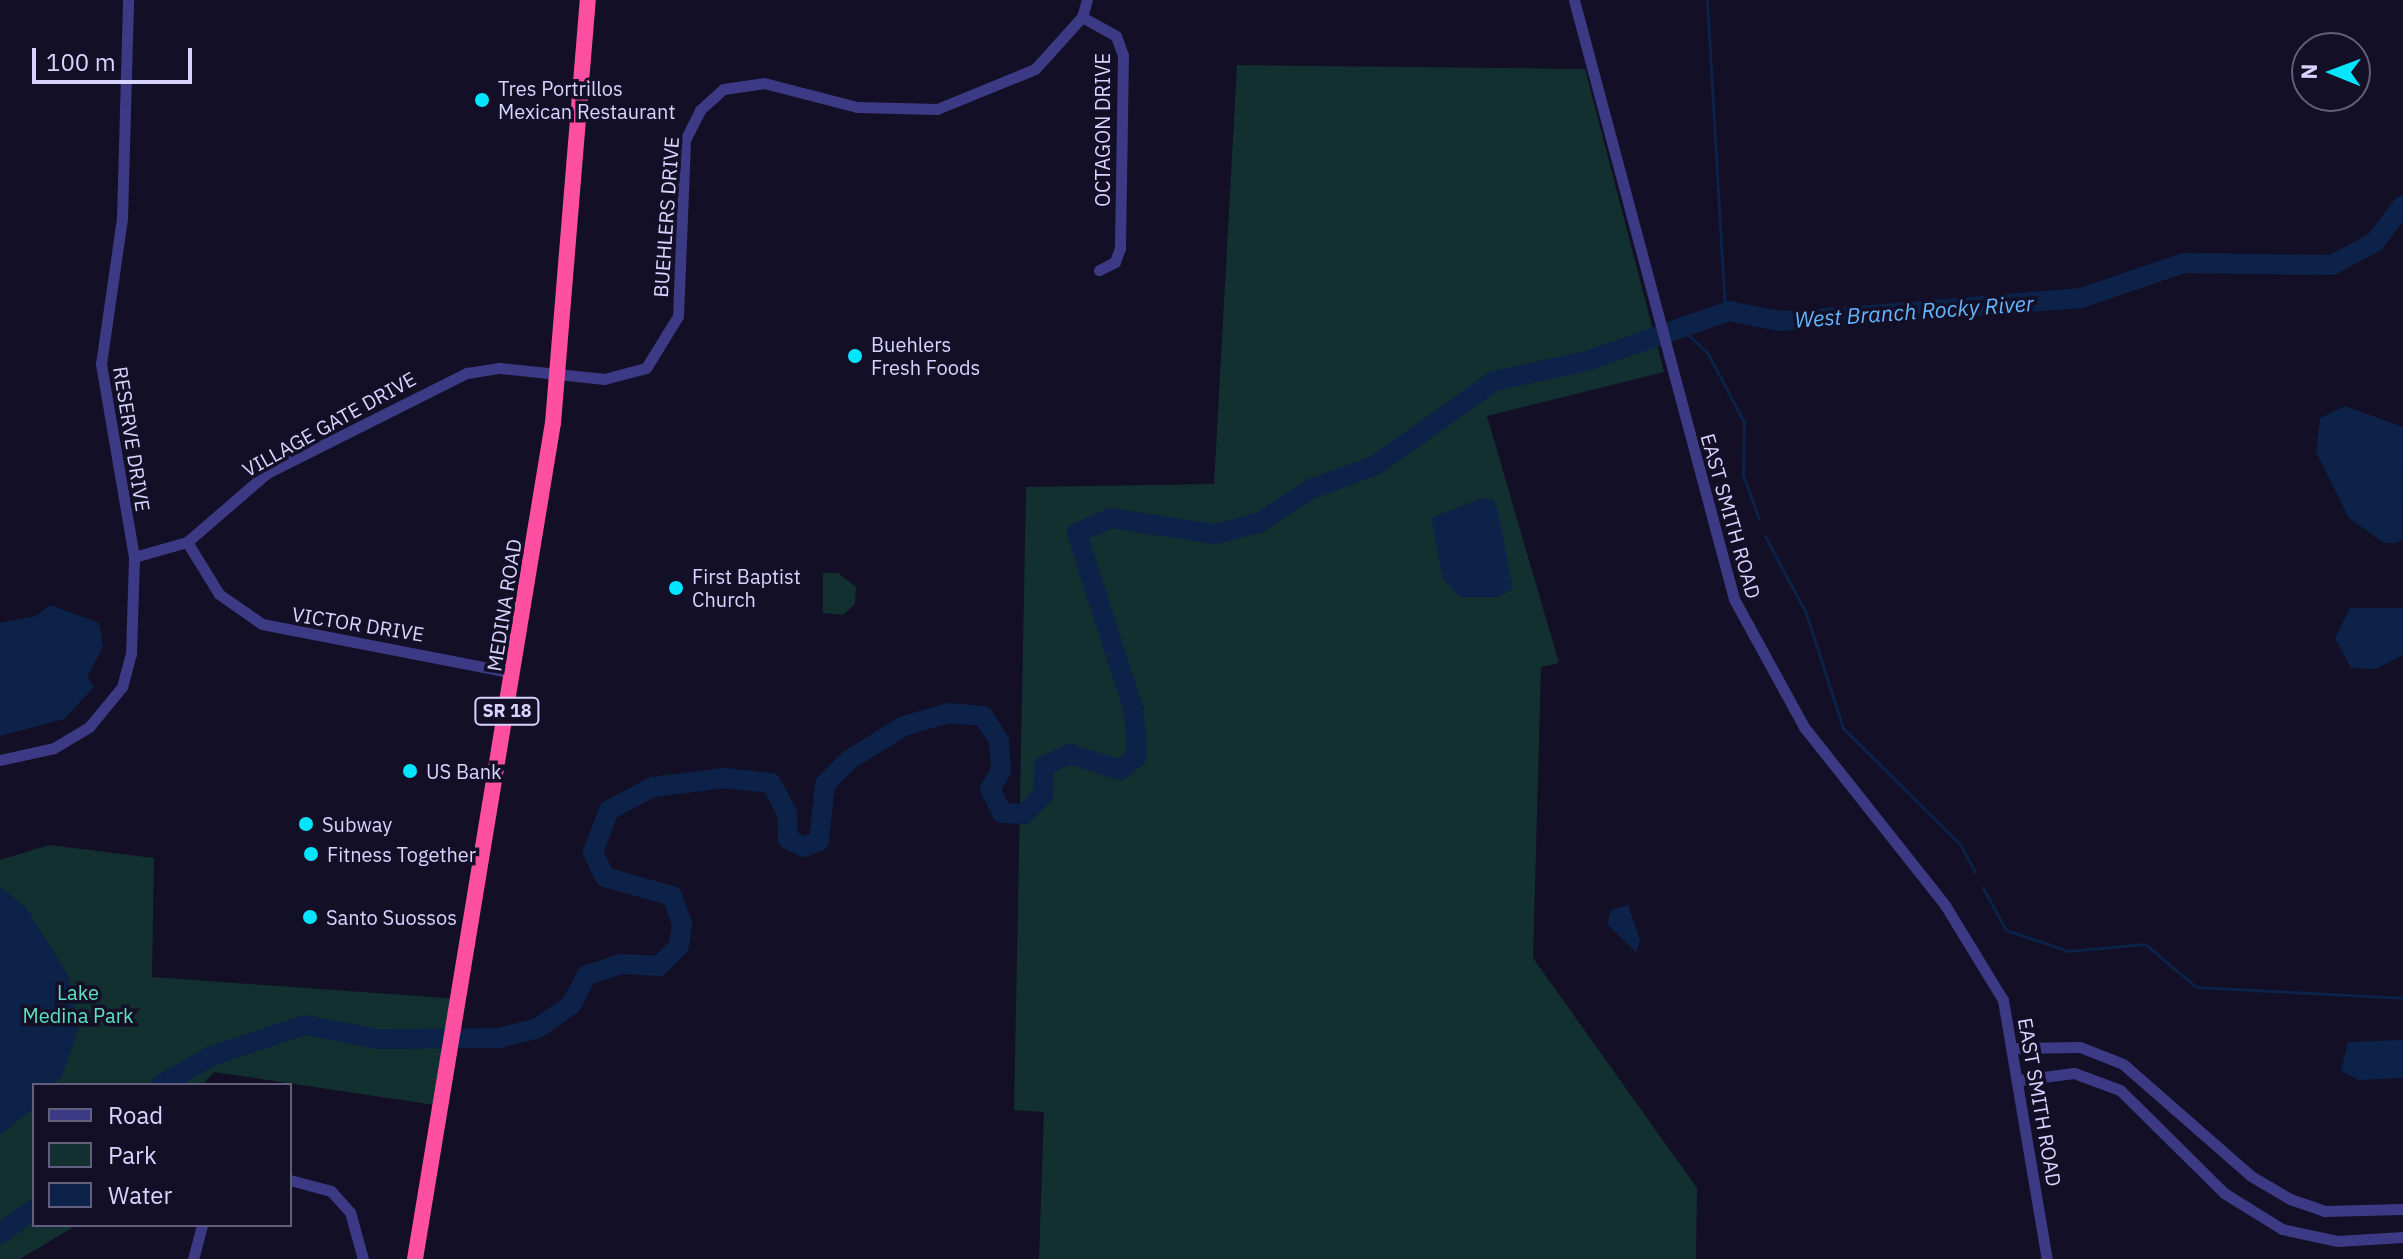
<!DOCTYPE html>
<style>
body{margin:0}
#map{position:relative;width:2403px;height:1259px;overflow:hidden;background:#130f26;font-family:"IBM Plex Sans",sans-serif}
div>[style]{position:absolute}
.green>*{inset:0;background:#12302f}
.water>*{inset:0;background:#0c2248}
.stream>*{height:3px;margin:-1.5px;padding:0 1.5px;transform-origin:1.5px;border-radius:1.5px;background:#0c2248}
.river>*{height:20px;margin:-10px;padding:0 10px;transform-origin:10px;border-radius:10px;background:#0c2248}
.minor>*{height:11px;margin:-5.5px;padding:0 5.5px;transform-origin:5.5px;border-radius:5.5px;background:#3d3a85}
.highway>*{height:16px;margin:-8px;padding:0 8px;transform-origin:8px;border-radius:8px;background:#ff4fa3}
.dots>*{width:22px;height:22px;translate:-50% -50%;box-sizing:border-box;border:4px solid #130f26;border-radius:50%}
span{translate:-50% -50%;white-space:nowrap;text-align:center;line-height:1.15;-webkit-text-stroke:7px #130f26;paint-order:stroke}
.shield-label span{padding:2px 6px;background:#130f26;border:2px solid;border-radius:6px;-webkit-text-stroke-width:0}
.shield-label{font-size:18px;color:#d9d4ff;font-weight:700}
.poi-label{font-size:20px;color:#d9d4ff}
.left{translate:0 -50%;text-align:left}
.street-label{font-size:20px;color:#d9d4ff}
.park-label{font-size:20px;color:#5fe0c0}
.water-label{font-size:22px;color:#62b6ff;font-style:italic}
.legend{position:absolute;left:32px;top:1083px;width:260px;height:144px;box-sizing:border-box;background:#130f26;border:2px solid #625e7d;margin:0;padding:10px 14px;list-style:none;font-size:24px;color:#d9d4ff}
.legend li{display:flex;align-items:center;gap:16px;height:40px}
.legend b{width:40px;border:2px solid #625e7d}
.north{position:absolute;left:2291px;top:32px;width:80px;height:80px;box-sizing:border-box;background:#130f26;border:2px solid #625e7d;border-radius:50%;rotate:271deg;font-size:22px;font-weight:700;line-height:32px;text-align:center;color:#d9d4ff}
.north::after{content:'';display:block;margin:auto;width:28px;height:36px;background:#00e5ff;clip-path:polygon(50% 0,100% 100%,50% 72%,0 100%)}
.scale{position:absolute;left:32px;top:48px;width:160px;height:36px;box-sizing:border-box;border:4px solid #d9d4ff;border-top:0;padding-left:10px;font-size:24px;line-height:28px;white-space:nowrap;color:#d9d4ff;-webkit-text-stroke:6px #130f26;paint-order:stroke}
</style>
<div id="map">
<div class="green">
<i style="clip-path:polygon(1237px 65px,1585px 69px,1664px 372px,1487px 416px,1559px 663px,1541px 667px,1533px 958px,1697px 1188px,1696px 1259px,1039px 1259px,1044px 1112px,1014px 1110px,1026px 487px,1214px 484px)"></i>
<i style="clip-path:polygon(823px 573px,838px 573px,856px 587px,855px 604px,843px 615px,823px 613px)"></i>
<i style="clip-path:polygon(49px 845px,154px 858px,152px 977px,459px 999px,442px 1106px,214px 1072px,202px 1085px,34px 1085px,34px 1225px,77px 1225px,20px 1259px,0 1259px,0 860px)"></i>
</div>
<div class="water">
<i style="clip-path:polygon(2345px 406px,2403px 427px,2402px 539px,2396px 543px,2384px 543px,2349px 518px,2316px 452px,2320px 418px)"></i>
<i style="clip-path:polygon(1482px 498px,1493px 499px,1498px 511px,1513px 589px,1497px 597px,1460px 597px,1443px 579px,1431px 518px)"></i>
<i style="clip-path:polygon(50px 605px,99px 623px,103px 647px,87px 677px,94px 687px,64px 719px,0 736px,0 623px,36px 616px)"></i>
<i style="clip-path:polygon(2350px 608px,2403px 608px,2403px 655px,2376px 669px,2351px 668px,2335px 638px)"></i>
<i style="clip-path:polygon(0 887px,26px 907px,68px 975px,78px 1031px,62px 1076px,54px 1085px,34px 1085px,34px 1108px,0 1135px)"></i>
<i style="clip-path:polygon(1628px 905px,1640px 940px,1636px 952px,1607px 924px,1611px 910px)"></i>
<i style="clip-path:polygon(2403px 1040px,2403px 1078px,2359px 1080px,2341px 1071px,2348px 1042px)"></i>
</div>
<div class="stream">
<i style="left:1707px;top:0;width:313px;rotate:86.7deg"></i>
<i style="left:1683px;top:330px;width:33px;rotate:43deg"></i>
<i style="left:1707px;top:352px;width:79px;rotate:62.1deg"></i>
<i style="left:1744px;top:422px;width:53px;rotate:91.1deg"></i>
<i style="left:1743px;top:475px;width:47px;rotate:70deg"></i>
<i style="left:1765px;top:536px;width:87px;rotate:62deg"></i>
<i style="left:1806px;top:613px;width:121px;rotate:72.2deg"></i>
<i style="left:1843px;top:728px;width:165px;rotate:44.8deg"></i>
<i style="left:1960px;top:844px;width:32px;rotate:62deg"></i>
<i style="left:1983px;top:888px;width:48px;rotate:61.3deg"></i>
<i style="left:2006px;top:930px;width:65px;rotate:18.7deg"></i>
<i style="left:2068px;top:951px;width:77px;rotate:-5.2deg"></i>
<i style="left:2145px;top:944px;width:67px;rotate:40.1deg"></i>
<i style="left:2196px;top:987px;width:207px;rotate:3deg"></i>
</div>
<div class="river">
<i style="left:161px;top:1085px;width:58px;rotate:-30.1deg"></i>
<i style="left:211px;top:1056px;width:99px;rotate:-18.3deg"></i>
<i style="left:305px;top:1025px;width:74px;rotate:10.9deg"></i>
<i style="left:378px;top:1039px;width:121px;rotate:-0.5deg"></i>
<i style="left:499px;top:1038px;width:38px;rotate:-14deg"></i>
<i style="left:536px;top:1029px;width:42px;rotate:-34.4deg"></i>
<i style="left:571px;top:1005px;width:34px;rotate:-62deg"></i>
<i style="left:587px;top:975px;width:35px;rotate:-18deg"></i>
<i style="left:620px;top:964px;width:39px;rotate:3deg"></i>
<i style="left:659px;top:966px;width:28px;rotate:-45deg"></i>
<i style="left:679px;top:946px;width:22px;rotate:-82deg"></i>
<i style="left:682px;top:924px;width:30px;rotate:-110deg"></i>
<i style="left:672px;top:896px;width:70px;rotate:-164.2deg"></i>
<i style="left:605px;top:877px;width:28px;rotate:-116deg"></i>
<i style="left:593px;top:852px;width:45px;rotate:-69.1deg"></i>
<i style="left:609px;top:810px;width:50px;rotate:-27.6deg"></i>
<i style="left:653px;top:787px;width:71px;rotate:-7.3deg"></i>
<i style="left:723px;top:778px;width:48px;rotate:5.9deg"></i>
<i style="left:771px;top:783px;width:34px;rotate:62deg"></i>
<i style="left:787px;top:813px;width:26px;rotate:88deg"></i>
<i style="left:788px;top:839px;width:18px;rotate:27deg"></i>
<i style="left:804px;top:847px;width:16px;rotate:-22deg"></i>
<i style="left:819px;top:841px;width:57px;rotate:-84deg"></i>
<i style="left:825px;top:784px;width:34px;rotate:-45deg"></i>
<i style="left:849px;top:760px;width:65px;rotate:-31.7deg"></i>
<i style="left:904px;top:726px;width:47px;rotate:-16.1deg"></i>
<i style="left:949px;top:713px;width:34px;rotate:5deg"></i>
<i style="left:983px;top:716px;width:30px;rotate:57deg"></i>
<i style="left:999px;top:741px;width:30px;rotate:86deg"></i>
<i style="left:1001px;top:771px;width:21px;rotate:121deg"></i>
<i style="left:990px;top:789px;width:27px;rotate:63deg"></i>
<i style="left:1002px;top:813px;width:22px;rotate:3deg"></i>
<i style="left:1024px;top:814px;width:27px;rotate:-45deg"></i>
<i style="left:1043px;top:795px;width:29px;rotate:-88deg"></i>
<i style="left:1044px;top:766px;width:29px;rotate:-25deg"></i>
<i style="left:1070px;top:754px;width:52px;rotate:17.7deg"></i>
<i style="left:1120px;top:770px;width:22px;rotate:-39deg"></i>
<i style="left:1137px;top:756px;width:45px;rotate:-93.8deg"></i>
<i style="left:1134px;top:711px;width:187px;rotate:-107.8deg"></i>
<i style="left:1077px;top:533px;width:36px;rotate:-24deg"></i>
<i style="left:1110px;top:518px;width:106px;rotate:8.7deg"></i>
<i style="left:1215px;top:534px;width:44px;rotate:-14.3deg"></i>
<i style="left:1258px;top:523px;width:63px;rotate:-32.7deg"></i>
<i style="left:1311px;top:489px;width:69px;rotate:-20.3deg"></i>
<i style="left:1376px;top:465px;width:145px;rotate:-35.4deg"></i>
<i style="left:1494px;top:381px;width:95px;rotate:-12.1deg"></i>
<i style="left:1587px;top:361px;width:151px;rotate:-19.4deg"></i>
<i style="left:1729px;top:311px;width:51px;rotate:11.3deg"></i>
<i style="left:1779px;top:321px;width:92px;rotate:-3.7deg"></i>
<i style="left:1871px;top:315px;width:211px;rotate:-4.6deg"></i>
<i style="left:2081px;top:298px;width:109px;rotate:-18.8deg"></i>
<i style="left:2184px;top:263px;width:148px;rotate:0.8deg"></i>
<i style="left:2332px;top:265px;width:49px;rotate:-28.1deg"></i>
<i style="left:2375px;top:242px;width:46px;rotate:-52.9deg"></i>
<i style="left:0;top:1234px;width:42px;rotate:-36.3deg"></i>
</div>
<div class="minor">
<i style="left:1574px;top:0;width:620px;rotate:75.04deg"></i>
<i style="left:1734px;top:599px;width:146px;rotate:61.3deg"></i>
<i style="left:1804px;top:727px;width:227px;rotate:51.6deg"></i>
<i style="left:1945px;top:905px;width:111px;rotate:58.6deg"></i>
<i style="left:2003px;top:1000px;width:263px;rotate:80.4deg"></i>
<i style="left:1082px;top:17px;width:39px;rotate:29deg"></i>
<i style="left:1116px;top:36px;width:20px;rotate:70deg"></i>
<i style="left:1123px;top:55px;width:193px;rotate:90.9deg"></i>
<i style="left:1120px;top:248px;width:15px;rotate:110deg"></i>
<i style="left:1115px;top:262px;width:18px;rotate:153deg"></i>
<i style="left:187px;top:542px;width:61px;rotate:58.4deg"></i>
<i style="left:219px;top:594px;width:52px;rotate:34.9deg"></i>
<i style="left:262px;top:624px;width:256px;rotate:11deg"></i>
<i style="left:134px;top:557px;width:55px;rotate:-15.8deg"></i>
<i style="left:187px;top:542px;width:106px;rotate:-40.8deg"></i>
<i style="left:267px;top:473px;width:224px;rotate:-26.6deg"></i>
<i style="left:467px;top:373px;width:33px;rotate:-9deg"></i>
<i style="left:500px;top:368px;width:105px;rotate:6deg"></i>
<i style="left:604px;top:379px;width:43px;rotate:-14.7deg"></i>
<i style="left:646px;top:368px;width:61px;rotate:-58.4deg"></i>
<i style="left:678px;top:316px;width:176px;rotate:-87.7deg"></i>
<i style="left:685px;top:140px;width:34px;rotate:-63deg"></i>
<i style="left:700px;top:110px;width:31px;rotate:-42deg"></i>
<i style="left:723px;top:89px;width:41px;rotate:-8.3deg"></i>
<i style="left:764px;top:83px;width:96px;rotate:14.5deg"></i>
<i style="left:857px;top:107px;width:80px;rotate:1.4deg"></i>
<i style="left:937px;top:109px;width:106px;rotate:-22.2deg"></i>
<i style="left:1035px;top:69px;width:70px;rotate:-47.9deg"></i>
<i style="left:1082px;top:17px;width:18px;rotate:-74deg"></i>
<i style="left:0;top:760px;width:55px;rotate:-12.5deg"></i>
<i style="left:54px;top:748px;width:41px;rotate:-31deg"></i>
<i style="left:89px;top:727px;width:52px;rotate:-50.5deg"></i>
<i style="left:122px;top:687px;width:34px;rotate:-75deg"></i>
<i style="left:131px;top:654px;width:97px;rotate:-88.2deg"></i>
<i style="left:134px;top:557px;width:196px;rotate:-99.7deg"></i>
<i style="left:101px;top:364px;width:148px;rotate:-81.8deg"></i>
<i style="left:122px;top:218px;width:218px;rotate:-88.4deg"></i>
<i style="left:2017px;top:1048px;width:63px;rotate:-0.9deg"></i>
<i style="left:2080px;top:1047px;width:46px;rotate:21.6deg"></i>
<i style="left:2123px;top:1064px;width:170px;rotate:41.2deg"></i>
<i style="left:2251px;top:1176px;width:45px;rotate:30.5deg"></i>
<i style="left:2290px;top:1199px;width:36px;rotate:19deg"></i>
<i style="left:2324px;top:1211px;width:79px;rotate:-1.5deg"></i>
<i style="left:2020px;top:1080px;width:54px;rotate:-7.4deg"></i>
<i style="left:2074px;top:1073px;width:49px;rotate:20.3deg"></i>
<i style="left:2120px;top:1090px;width:146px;rotate:44.7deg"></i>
<i style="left:2224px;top:1193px;width:68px;rotate:31.8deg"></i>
<i style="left:2282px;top:1229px;width:56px;rotate:12.3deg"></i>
<i style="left:2337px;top:1241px;width:66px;rotate:-3.5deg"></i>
<i style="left:290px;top:1180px;width:42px;rotate:15deg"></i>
<i style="left:331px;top:1191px;width:28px;rotate:48deg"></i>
<i style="left:350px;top:1212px;width:49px;rotate:74.5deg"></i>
<i style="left:193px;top:1259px;width:35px;rotate:-75deg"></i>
</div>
<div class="highway">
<i style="left:415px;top:1259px;width:847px;rotate:-80.63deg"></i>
<i style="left:553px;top:423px;width:424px;rotate:-85.3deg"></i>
</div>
<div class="dots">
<i style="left:482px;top:100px;background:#00e5ff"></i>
<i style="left:855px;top:356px;background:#00e5ff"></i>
<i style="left:676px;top:588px;background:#00e5ff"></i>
<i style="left:410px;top:771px;background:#00e5ff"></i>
<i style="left:306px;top:824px;background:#00e5ff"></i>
<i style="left:311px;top:854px;background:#00e5ff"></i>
<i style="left:310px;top:917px;background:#00e5ff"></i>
</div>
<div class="shield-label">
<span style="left:507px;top:711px">SR 18</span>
</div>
<div class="poi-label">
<span class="left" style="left:498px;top:100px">Tres Portrillos<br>Mexican Restaurant</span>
<span class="left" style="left:871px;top:356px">Buehlers<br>Fresh Foods</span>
<span class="left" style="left:692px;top:588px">First Baptist<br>Church</span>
<span class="left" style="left:426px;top:771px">US Bank</span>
<span class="left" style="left:322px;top:824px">Subway</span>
<span class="left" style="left:327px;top:854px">Fitness Together</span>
<span class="left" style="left:326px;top:917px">Santo Suossos</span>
</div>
<div class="street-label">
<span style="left:1102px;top:130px;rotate:-90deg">OCTAGON DRIVE</span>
<span style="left:666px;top:217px;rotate:-86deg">BUEHLERS DRIVE</span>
<span style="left:329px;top:424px;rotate:-29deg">VILLAGE GATE DRIVE</span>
<span style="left:132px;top:439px;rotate:81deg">RESERVE DRIVE</span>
<span style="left:1731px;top:516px;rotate:74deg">EAST SMITH ROAD</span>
<span style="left:504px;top:605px;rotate:-81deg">MEDINA ROAD</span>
<span style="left:358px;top:624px;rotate:9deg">VICTOR DRIVE</span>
<span style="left:2040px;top:1102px;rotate:80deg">EAST SMITH ROAD</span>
</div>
<div class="park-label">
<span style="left:78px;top:1004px">Lake<br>Medina Park</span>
</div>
<div class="water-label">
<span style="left:1914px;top:311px;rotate:-4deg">West Branch Rocky River</span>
</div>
<ul class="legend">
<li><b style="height:10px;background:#3d3a85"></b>Road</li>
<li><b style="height:22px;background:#12302f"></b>Park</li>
<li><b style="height:22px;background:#0c2248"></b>Water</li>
</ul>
<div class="north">N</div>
<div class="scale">100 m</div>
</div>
